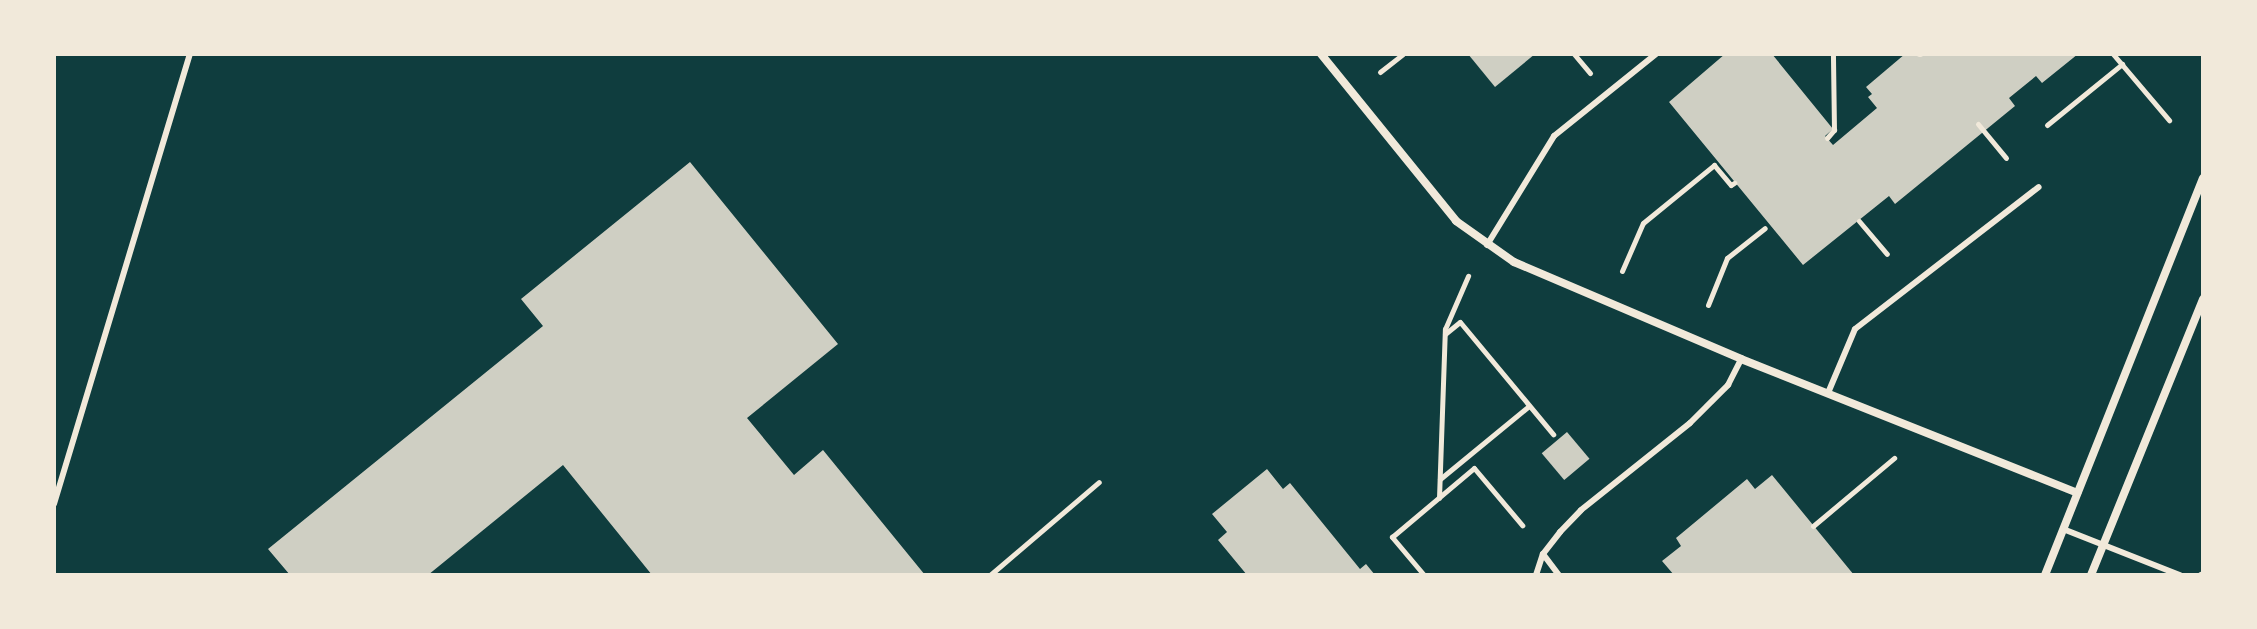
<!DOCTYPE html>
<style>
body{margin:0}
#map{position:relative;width:2257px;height:629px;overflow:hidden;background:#0f3d3e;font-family:Helvetica,sans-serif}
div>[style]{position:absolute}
.building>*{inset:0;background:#cfcfc3;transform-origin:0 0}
.path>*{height:5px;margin:-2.5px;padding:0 2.5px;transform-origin:2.5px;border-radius:2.5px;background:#f1e9da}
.service>*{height:6px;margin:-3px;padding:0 3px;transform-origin:3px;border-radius:3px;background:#f1e9da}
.minor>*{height:8px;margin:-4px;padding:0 4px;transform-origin:4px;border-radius:4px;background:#f1e9da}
span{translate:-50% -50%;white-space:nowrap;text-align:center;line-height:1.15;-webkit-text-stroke:7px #f1e9da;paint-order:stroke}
.frame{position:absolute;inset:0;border:56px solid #f1e9da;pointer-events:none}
</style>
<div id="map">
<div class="building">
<i style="clip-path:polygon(1468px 54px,1535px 54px,1495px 87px)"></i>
<i style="clip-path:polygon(1725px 54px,1772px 54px,1833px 129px,1825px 136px,1833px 145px,1877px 108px,1868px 97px,1872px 94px,1866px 87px,1905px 54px,2078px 54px,2042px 83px,2036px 76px,2009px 98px,2015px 106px,1895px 204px,1889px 196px,1803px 265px,1669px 102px)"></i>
<i style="clip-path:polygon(690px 162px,838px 344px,747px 418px,794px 475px,823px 450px,925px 575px,652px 575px,563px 465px,428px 575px,290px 575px,268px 549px,543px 326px,521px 299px)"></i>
<i style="left:1567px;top:432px;width:35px;height:33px;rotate:50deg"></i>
<i style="clip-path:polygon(1267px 469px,1283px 489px,1290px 483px,1360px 569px,1366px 564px,1375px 575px,1247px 575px,1218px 540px,1227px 532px,1212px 514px)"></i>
<i style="clip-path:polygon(1772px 475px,1854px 575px,1674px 575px,1662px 561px,1681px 546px,1676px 538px,1747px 479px,1755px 489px)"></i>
</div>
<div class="path">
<i style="left:1574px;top:54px;width:25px;rotate:50deg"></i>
<i style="left:1919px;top:54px;width:1px"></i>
<i style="left:2113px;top:54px;width:87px;rotate:49.7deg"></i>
<i style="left:1380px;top:72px;width:29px;rotate:-38deg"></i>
<i style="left:1978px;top:124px;width:44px;rotate:50.5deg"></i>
<i style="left:2047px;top:125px;width:97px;rotate:-39.1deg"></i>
<i style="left:1827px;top:138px;width:11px;rotate:-49deg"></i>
<i style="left:1834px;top:130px;width:76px;rotate:-90.8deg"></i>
<i style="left:1859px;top:221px;width:43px;rotate:49.7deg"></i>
<i style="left:1622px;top:271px;width:52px;rotate:-66.4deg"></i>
<i style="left:1643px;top:223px;width:92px;rotate:-39.2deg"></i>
<i style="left:1714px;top:165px;width:26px;rotate:50deg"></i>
<i style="left:1731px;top:185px;width:4px;rotate:-34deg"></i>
<i style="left:1708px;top:305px;width:51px;rotate:-68deg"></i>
<i style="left:1727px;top:258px;width:48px;rotate:-38.3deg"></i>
<i style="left:1445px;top:334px;width:19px;rotate:-39deg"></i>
<i style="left:1460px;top:322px;width:146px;rotate:50.3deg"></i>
<i style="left:1440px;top:479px;width:115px;rotate:-39.4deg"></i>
<i style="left:1439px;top:498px;width:169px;rotate:-88deg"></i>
<i style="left:1445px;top:329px;width:58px;rotate:-66.5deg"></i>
<i style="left:1813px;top:526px;width:106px;rotate:-40deg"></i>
<i style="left:990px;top:575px;width:143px;rotate:-40.5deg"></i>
<i style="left:1424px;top:575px;width:50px;rotate:-130.1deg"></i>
<i style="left:1392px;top:537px;width:107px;rotate:-40.1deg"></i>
<i style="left:1474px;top:468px;width:75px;rotate:49.9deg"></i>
</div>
<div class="service">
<i style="left:1487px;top:245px;width:128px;rotate:-58.4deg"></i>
<i style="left:1554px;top:136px;width:131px;rotate:-38.8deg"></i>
<i style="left:1828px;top:393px;width:69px;rotate:-67.1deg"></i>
<i style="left:1855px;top:329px;width:232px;rotate:-37.7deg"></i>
<i style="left:54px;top:504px;width:470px;rotate:-73.2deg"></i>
<i style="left:2063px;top:529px;width:126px;rotate:21.5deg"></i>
<i style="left:1543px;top:554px;width:26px;rotate:53deg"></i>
<i style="left:1536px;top:575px;width:22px;rotate:-72deg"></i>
<i style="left:1543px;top:554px;width:28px;rotate:-52deg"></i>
<i style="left:1560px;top:532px;width:30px;rotate:-46deg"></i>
<i style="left:1581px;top:510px;width:139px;rotate:-38.6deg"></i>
<i style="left:1690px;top:423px;width:54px;rotate:-45deg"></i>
<i style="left:1728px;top:385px;width:29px;rotate:-63deg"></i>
<i style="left:2201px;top:575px;width:2px;rotate:-27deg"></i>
</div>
<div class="minor">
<i style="left:1321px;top:54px;width:215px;rotate:51deg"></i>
<i style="left:1456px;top:221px;width:71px;rotate:35.3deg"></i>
<i style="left:1514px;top:262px;width:247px;rotate:23.1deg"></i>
<i style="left:1741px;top:359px;width:362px;rotate:21.7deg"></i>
<i style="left:2045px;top:575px;width:427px;rotate:-68.3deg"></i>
<i style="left:2091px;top:575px;width:298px;rotate:-67.9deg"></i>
</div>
<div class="frame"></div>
</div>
